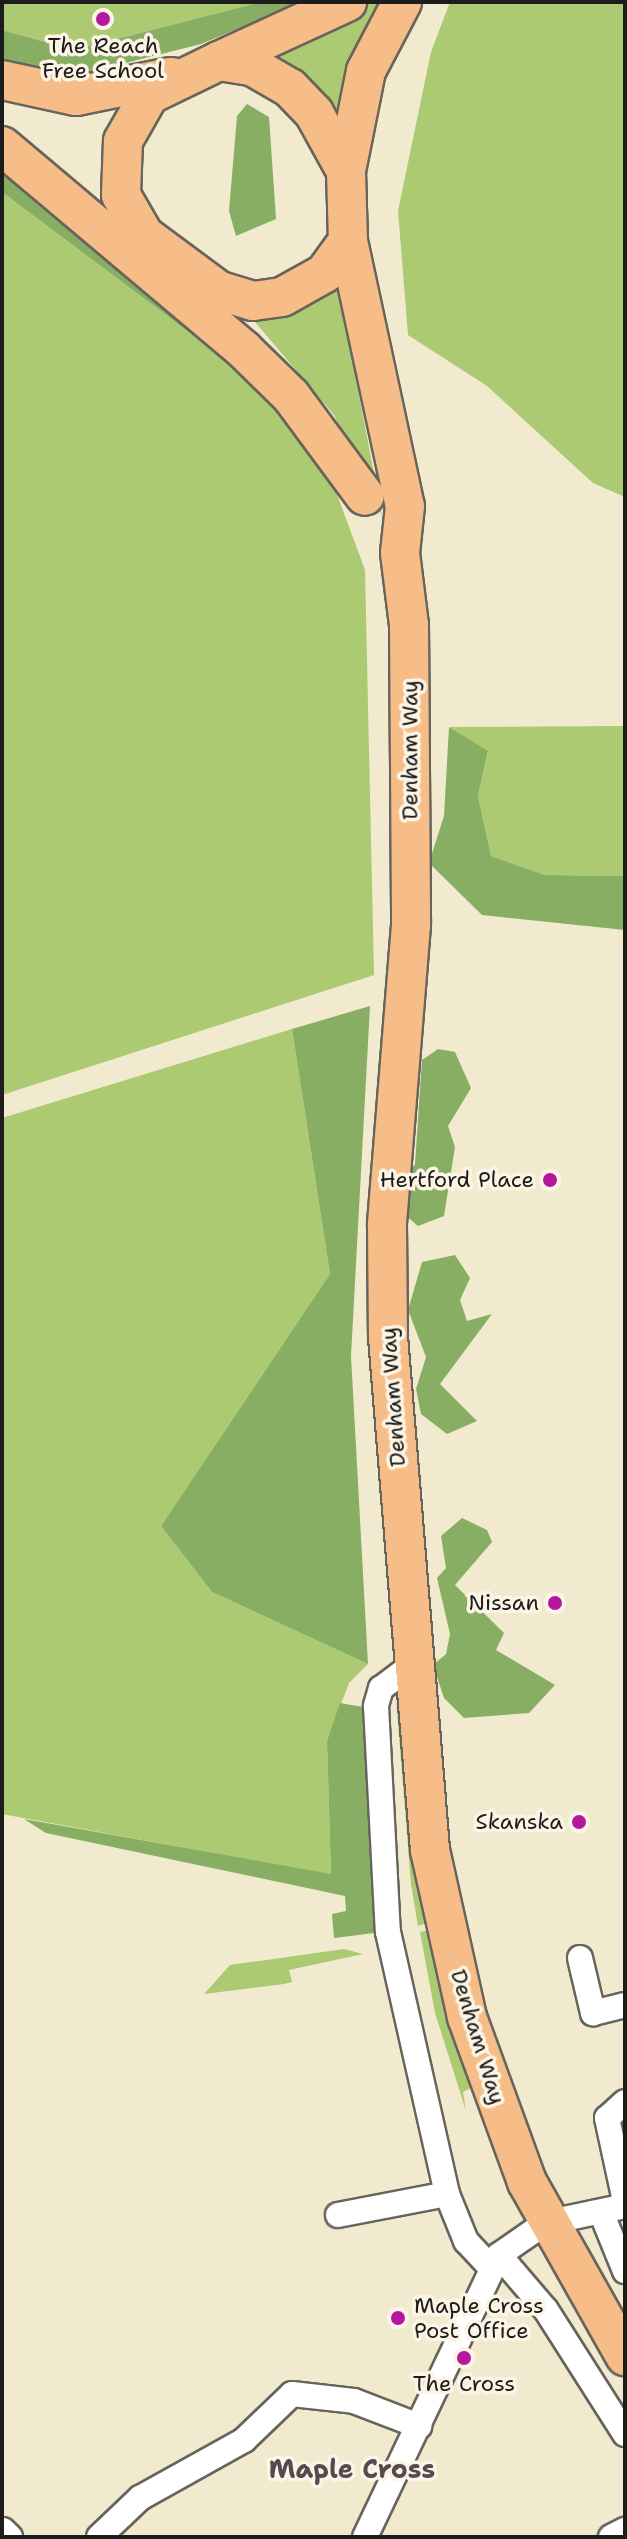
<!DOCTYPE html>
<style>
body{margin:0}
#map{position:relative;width:627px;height:2539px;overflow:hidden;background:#f1eacf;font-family:"Shantell Sans",sans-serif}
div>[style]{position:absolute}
.green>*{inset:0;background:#abca71}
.forest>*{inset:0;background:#88ae63}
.roads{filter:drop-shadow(2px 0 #67645b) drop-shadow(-2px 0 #67645b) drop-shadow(0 2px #67645b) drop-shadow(0 -2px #67645b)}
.minor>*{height:24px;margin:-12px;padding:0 12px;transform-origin:12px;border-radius:12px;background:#fff}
.primary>*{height:38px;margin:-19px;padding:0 19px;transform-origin:19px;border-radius:19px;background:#f7bd88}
.dots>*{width:22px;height:22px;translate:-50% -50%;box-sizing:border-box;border:4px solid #fcf5e5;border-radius:50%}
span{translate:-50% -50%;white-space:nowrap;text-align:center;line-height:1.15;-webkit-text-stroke:7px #fcf5e5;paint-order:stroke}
.poi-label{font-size:22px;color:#1c1c1c}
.right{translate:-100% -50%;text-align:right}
.left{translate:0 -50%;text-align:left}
.street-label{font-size:22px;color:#1c1c1c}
.quarter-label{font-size:26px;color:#584850;font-weight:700}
.frame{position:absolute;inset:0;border:4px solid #1c1c1c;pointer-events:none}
</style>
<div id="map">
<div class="green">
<i style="clip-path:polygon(2px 2px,261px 2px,74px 50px,2px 30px)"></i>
<i style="clip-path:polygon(369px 2px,380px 2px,357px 45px,342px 124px,268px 57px)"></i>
<i style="clip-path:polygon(450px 2px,625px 2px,625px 497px,593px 483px,487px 386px,408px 335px,398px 211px,431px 52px)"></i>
<i style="clip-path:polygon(2px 192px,246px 375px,332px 481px,365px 570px,374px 975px,2px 1095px)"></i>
<i style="clip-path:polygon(338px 283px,354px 368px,382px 516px,334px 415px,255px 322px)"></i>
<i style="clip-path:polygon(625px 726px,625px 876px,545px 875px,491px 856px,478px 796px,488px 752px,449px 727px)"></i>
<i style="clip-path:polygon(292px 1029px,330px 1274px,161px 1526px,212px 1592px,368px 1664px,349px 1683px,327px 1741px,331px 1875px,2px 1814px,2px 1118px)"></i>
<i style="clip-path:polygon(396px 1699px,427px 1923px,418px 1926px,411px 1884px)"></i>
<i style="clip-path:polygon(430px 1930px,471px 2088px,463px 2092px,466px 2111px,435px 2013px,420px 1932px)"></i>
<i style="clip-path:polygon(344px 1949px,363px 1954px,289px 1970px,292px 1982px,284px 1984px,204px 1994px,230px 1965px)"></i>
</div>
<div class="forest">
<i style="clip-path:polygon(261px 2px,302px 2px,201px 44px,74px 76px,2px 61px,2px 30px,74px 50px)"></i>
<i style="clip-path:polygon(247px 104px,269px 117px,276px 219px,236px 236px,229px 211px,237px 116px)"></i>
<i style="clip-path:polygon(2px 162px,246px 375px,2px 192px)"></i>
<i style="clip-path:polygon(449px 727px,488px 751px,478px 796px,491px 856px,545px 875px,625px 876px,625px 930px,482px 915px,429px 863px,444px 816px)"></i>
<i style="clip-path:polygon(370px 1006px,351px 1356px,368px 1664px,212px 1592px,161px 1526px,330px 1274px,292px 1029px)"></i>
<i style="clip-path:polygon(438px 1049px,455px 1052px,471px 1088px,448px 1126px,455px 1147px,444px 1216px,418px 1226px,404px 1214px,405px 1178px,415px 1164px,422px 1060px)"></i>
<i style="clip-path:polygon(455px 1255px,470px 1278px,460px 1300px,467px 1321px,492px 1314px,440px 1384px,477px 1421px,447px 1434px,421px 1414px,416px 1389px,426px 1357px,408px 1310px,422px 1262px)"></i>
<i style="clip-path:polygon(462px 1518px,487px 1530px,492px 1542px,455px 1585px,504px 1633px,496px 1650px,555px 1685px,529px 1713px,464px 1718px,444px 1698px,433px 1665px,446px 1654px,450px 1634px,437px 1578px,446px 1568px,441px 1536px)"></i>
<i style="clip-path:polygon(340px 1703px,363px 1707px,367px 1719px,374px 1933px,334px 1938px,332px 1914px,346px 1911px,345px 1896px,46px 1833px,24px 1819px,331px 1874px,327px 1741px)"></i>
</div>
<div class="roads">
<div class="minor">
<i style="left:412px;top:1665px;width:39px;rotate:143deg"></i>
<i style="left:381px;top:1688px;width:19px;rotate:106deg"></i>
<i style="left:376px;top:1706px;width:226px;rotate:87deg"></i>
<i style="left:388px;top:1932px;width:269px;rotate:77.3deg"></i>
<i style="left:447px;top:2194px;width:51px;rotate:68deg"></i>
<i style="left:466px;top:2241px;width:35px;rotate:47deg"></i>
<i style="left:580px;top:1958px;width:57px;rotate:76.7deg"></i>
<i style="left:593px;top:2013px;width:33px;rotate:-14deg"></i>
<i style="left:625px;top:2102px;width:24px;rotate:138deg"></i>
<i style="left:607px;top:2118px;width:85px;rotate:77.8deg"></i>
<i style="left:601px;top:2212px;width:64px;rotate:67.9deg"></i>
<i style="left:338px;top:2215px;width:111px;rotate:-10.9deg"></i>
<i style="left:499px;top:2255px;width:72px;rotate:49.5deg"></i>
<i style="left:546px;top:2310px;width:147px;rotate:57.5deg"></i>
<i style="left:3px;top:2530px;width:10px;rotate:45deg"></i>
<i style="left:99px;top:2537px;width:57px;rotate:-43.6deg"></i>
<i style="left:140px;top:2498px;width:119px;rotate:-29.1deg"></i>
<i style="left:244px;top:2440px;width:66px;rotate:-43.8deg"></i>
<i style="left:292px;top:2394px;width:62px;rotate:6.4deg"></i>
<i style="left:354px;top:2401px;width:70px;rotate:21deg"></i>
<i style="left:365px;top:2537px;width:312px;rotate:-64.6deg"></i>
<i style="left:499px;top:2255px;width:56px;rotate:-34.8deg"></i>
<i style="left:545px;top:2223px;width:82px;rotate:-12deg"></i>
<i style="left:611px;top:2537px;width:16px;rotate:-27deg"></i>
</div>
<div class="primary">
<i style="left:219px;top:61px;width:33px;rotate:9deg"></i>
<i style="left:252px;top:66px;width:44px;rotate:30.1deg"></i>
<i style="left:290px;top:88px;width:35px;rotate:46deg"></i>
<i style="left:314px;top:113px;width:66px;rotate:61.1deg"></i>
<i style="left:346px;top:171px;width:70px;rotate:88.4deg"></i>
<i style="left:348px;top:241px;width:39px;rotate:126deg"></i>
<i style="left:325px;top:273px;width:49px;rotate:150.8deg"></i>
<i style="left:282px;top:297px;width:29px;rotate:172deg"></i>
<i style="left:253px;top:301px;width:37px;rotate:-163deg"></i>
<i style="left:218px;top:290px;width:92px;rotate:-143.4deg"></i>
<i style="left:144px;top:235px;width:46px;rotate:-119.9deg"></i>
<i style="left:121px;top:195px;width:54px;rotate:-87.9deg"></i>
<i style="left:123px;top:141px;width:53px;rotate:-60.5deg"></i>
<i style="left:149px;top:95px;width:78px;rotate:-25.9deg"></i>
<i style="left:219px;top:61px;width:141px;rotate:-24.7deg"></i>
<i style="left:2px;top:80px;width:76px;rotate:12.2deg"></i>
<i style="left:76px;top:96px;width:97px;rotate:-11.3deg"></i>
<i style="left:2px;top:146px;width:317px;rotate:40.1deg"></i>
<i style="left:244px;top:350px;width:66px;rotate:44.4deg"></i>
<i style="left:291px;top:396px;width:124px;rotate:53.5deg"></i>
<i style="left:346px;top:171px;width:102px;rotate:-78.7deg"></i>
<i style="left:366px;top:71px;width:78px;rotate:-62.4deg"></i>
<i style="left:348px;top:241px;width:271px;rotate:77.9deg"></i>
<i style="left:405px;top:506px;width:47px;rotate:96.1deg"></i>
<i style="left:400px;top:553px;width:73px;rotate:82.9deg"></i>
<i style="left:409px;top:625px;width:300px;rotate:89.6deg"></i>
<i style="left:411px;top:925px;width:301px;rotate:94.6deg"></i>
<i style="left:387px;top:1225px;width:112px;rotate:89.5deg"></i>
<i style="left:388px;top:1337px;width:515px;rotate:85.32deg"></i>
<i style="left:430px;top:1850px;width:171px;rotate:77.5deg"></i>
<i style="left:467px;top:2017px;width:176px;rotate:70deg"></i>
<i style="left:527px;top:2182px;width:200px;rotate:60.6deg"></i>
</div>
</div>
<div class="dots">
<i style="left:103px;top:19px;background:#b5179e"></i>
<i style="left:550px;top:1180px;background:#b5179e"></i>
<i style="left:555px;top:1603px;background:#b5179e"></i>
<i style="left:579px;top:1822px;background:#b5179e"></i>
<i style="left:398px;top:2318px;background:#b5179e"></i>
<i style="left:464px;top:2358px;background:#b5179e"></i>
</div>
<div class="poi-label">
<span style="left:103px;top:58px">The Reach<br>Free School</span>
<span class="right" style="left:534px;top:1180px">Hertford Place</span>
<span class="right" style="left:539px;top:1603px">Nissan</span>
<span class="right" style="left:563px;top:1822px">Skanska</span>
<span class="left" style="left:414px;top:2318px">Maple Cross<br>Post Office</span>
<span style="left:464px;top:2384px">The Cross</span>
</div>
<div class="street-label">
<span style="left:410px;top:750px;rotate:-90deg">Denham Way</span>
<span style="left:393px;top:1397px;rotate:-94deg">Denham Way</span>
<span style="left:478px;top:2037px;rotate:73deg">Denham Way</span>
</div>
<div class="quarter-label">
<span style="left:352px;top:2469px">Maple Cross</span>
</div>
<div class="frame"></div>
</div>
